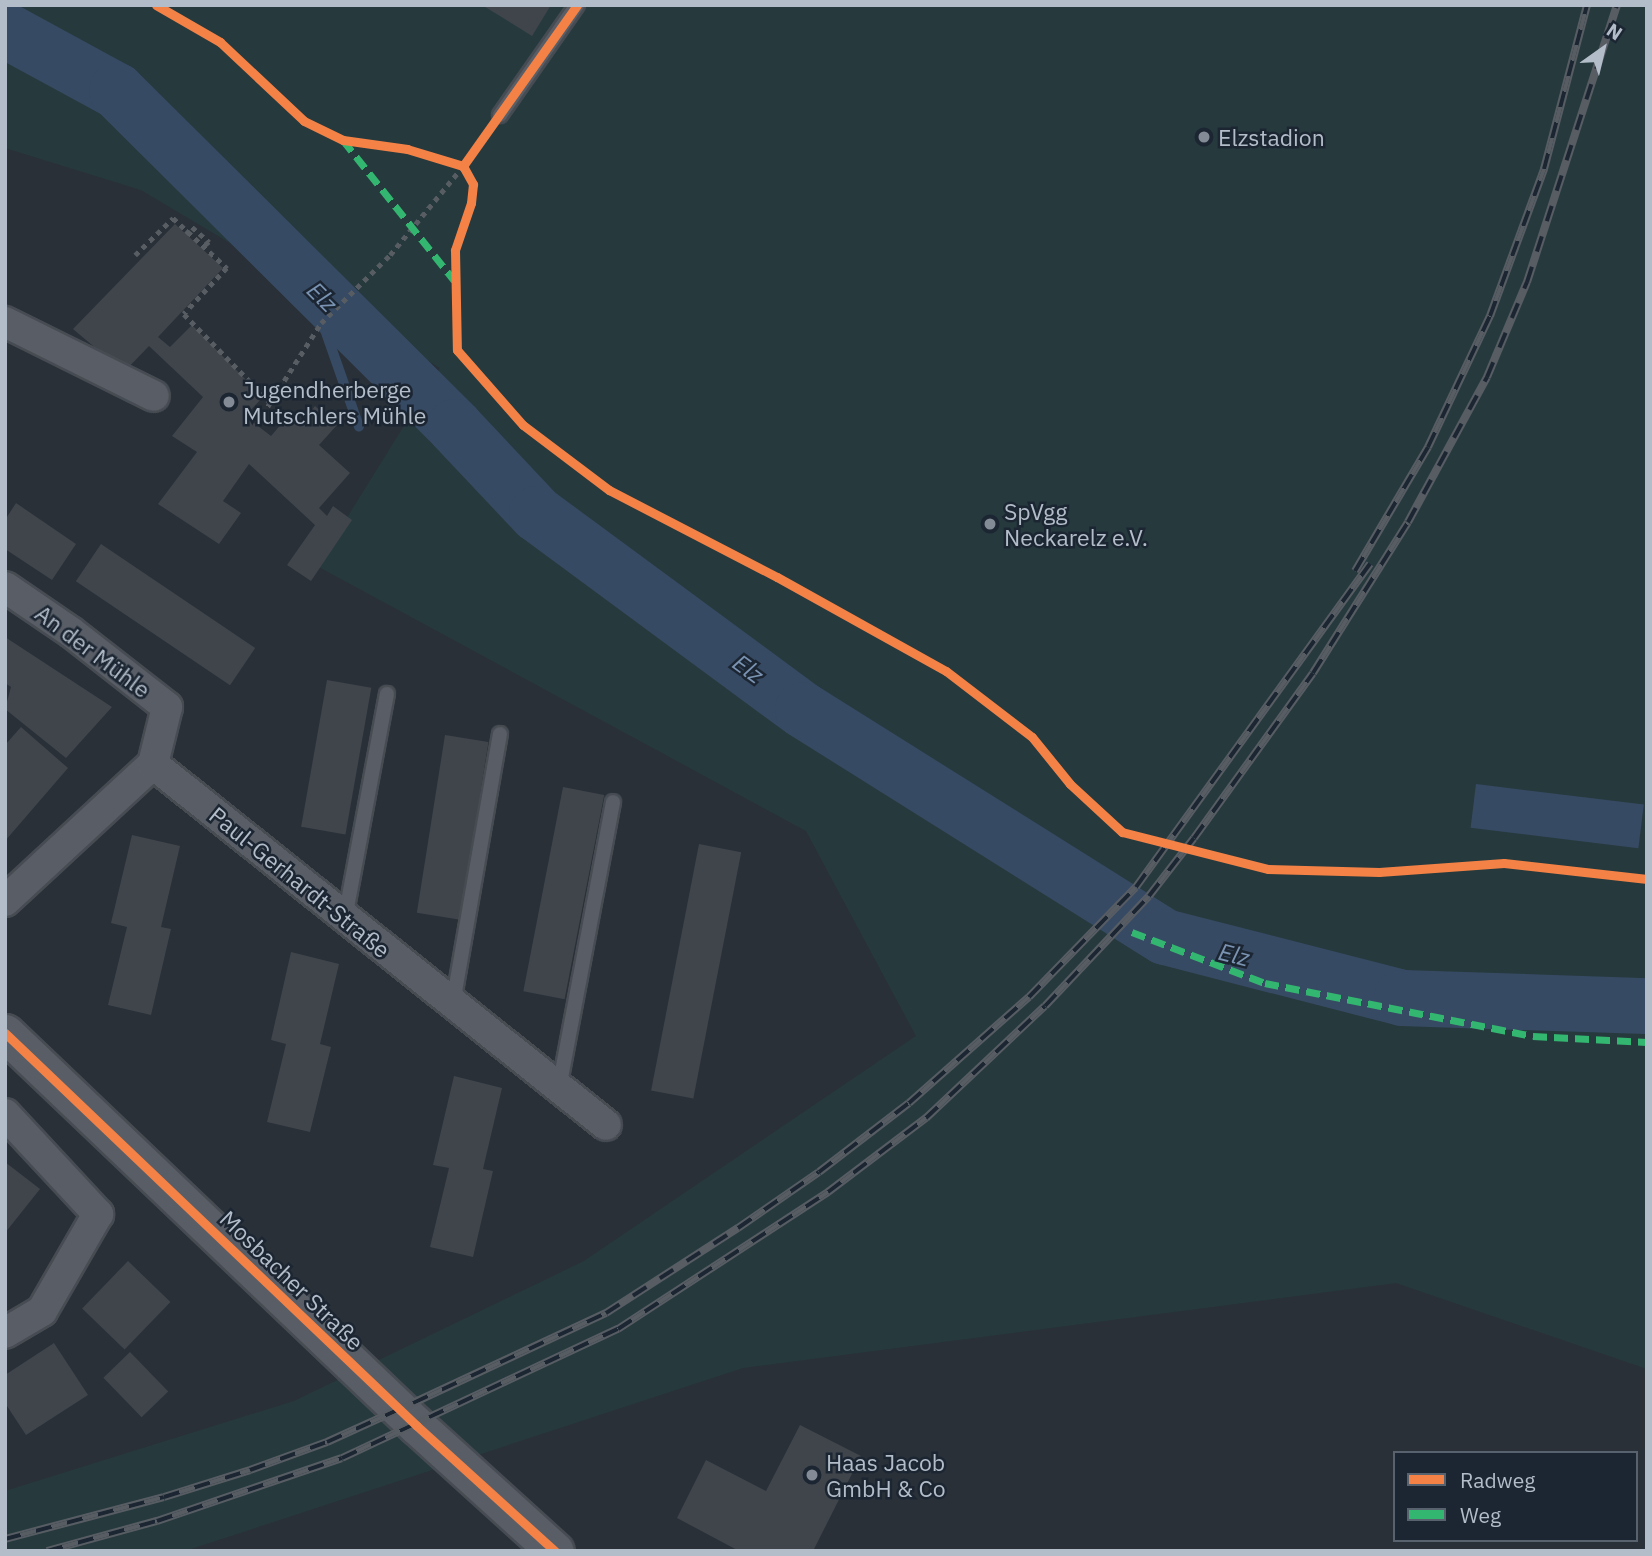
<!DOCTYPE html>
<meta charset="utf-8">
<style>
body{margin:0}
#map{position:relative;width:1652px;height:1556px;overflow:hidden;background:#293038;font-family:"IBM Plex Sans",sans-serif}
div>[style]{position:absolute}
.green>*{inset:0;background:#263a3e}
.water>*{inset:0;background:#374a64;transform-origin:0 0}
.stream>*{height:10px;margin:-5px;padding:0 5px;transform-origin:5px;border-radius:5px;background:#374a64}
.river>*{height:56px;margin:-28px;padding:0 28px;transform-origin:28px;border-radius:28px;background:#374a64}
.building>*{inset:0;background:#40454c;transform-origin:0 0}
.path>*{height:4.5px;margin-top:-2.25px;transform-origin:0;background:repeating-linear-gradient(90deg,#575d63 0 5px,transparent 0 10px)}
.roads{filter:drop-shadow(2px 0 #474c53) drop-shadow(-2px 0 #474c53) drop-shadow(0 2px #474c53) drop-shadow(0 -2px #474c53)}
.service>*{height:14px;margin:-7px;padding:0 7px;transform-origin:7px;border-radius:7px;background:#595e66}
.minor>*{height:30px;margin:-15px;padding:0 15px;transform-origin:15px;border-radius:15px;background:#595e66}
.tertiary>*{height:37px;margin:-18.5px;padding:0 18.5px;transform-origin:18.5px;border-radius:18.5px;background:#595e66}
.rail>*{height:8px;margin-top:-4px;transform-origin:0;background:repeating-linear-gradient(90deg,#1c2633 0 16px,#585d64 0 32px);box-sizing:border-box;border-block:2px solid #585d64}
.path-bridge>*{height:4.5px;margin-top:-2.25px;transform-origin:0;background:repeating-linear-gradient(90deg,#575d63 0 5px,transparent 0 10px)}
.quiet>*{height:7px;margin-top:-3.5px;transform-origin:0;background:repeating-linear-gradient(90deg,#33b770 0 14px,transparent 0 21px)}
.cycleway>*{height:9px;margin:-4.5px;padding:0 4.5px;transform-origin:4.5px;border-radius:4.5px;background:#f48246}
.dots>*{width:19px;height:19px;translate:-50% -50%;box-sizing:border-box;border:4px solid #1c2633;border-radius:50%}
span{translate:-50% -50%;white-space:nowrap;text-align:center;line-height:1.15;-webkit-text-stroke:5px #1c2633;paint-order:stroke}
.poi-label{font-size:23px;color:#b3bcc9}
.left{translate:0 -50%;text-align:left}
.street-label{font-size:23px;color:#b3bcc9}
.water-label{font-size:24px;color:#7a93b2;font-style:italic}
.frame{position:absolute;inset:0;border:7px solid #b3bcc9;pointer-events:none}
.legend{position:absolute;left:1393px;top:1451px;width:245px;height:91px;box-sizing:border-box;background:#1c2633;border:2px solid #58626f;margin:0;padding:9px 12px;list-style:none;font-size:21px;color:#b3bcc9}
.legend li{display:flex;align-items:center;gap:14px;height:35px}
.legend b{width:35px;border:2px solid #58626f}
.north{position:absolute;left:1568px;top:14px;width:70px;height:70px;-webkit-text-stroke:5px #1c2633;paint-order:stroke;rotate:34deg;font-size:19px;font-weight:700;line-height:28px;text-align:center;color:#b3bcc9}
.north::after{content:'';display:block;margin:auto;width:24px;height:32px;background:#b3bcc9;clip-path:polygon(50% 0,100% 100%,50% 72%,0 100%)}
</style>
<div id="map">
<div class="green">
<i style="clip-path:polygon(5px 5px,1647px 5px,1647px 1369px,1396px 1283px,743px 1368px,185px 1551px,5px 1551px,5px 1491px,294px 1401px,584px 1261px,916px 1036px,806px 831px,317px 566px,440px 368px,141px 190px,5px 148px)"></i>
</div>
<div class="water">
<i style="left:1476px;top:784px;width:169px;height:44px;rotate:7deg"></i>
</div>
<div class="stream">
<i style="left:309px;top:284px;width:151px;rotate:70.7deg"></i>
</div>
<div class="river">
<i style="left:5px;top:30px;width:128px;rotate:28.6deg"></i>
<i style="left:117px;top:91px;width:477px;rotate:44.8deg"></i>
<i style="left:455px;top:427px;width:120px;rotate:46.7deg"></i>
<i style="left:537px;top:514px;width:330px;rotate:36.4deg"></i>
<i style="left:803px;top:710px;width:427px;rotate:32.1deg"></i>
<i style="left:1165px;top:937px;width:245px;rotate:14.4deg"></i>
<i style="left:1402px;top:998px;width:245px;rotate:1.9deg"></i>
</div>
<div class="building">
<i style="clip-path:polygon(482px 5px,551px 5px,532px 36px)"></i>
<i style="clip-path:polygon(175px 224px,223px 268px,158px 337px,170px 347px,192px 325px,263px 397px,245px 416px,271px 436px,288px 416px,299px 426px,315px 406px,337px 425px,319px 445px,350px 473px,319px 508px,327px 516px,333px 506px,352px 520px,311px 581px,287px 565px,315px 525px,249px 464px,223px 501px,241px 513px,219px 544px,158px 504px,197px 452px,172px 436px,203px 397px,149px 346px,124px 372px,73px 329px)"></i>
<i style="clip-path:polygon(16px 503px,76px 544px,52px 580px,5px 549px,5px 520px)"></i>
<i style="left:101px;top:544px;width:186px;height:45px;rotate:34deg"></i>
<i style="clip-path:polygon(5px 637px,112px 707px,66px 758px,5px 709px,11px 687px,5px 683px)"></i>
<i style="left:327px;top:680px;width:45px;height:149px;rotate:10deg"></i>
<i style="clip-path:polygon(21px 727px,68px 768px,5px 841px,5px 745px)"></i>
<i style="left:445px;top:735px;width:44px;height:180px;rotate:9deg"></i>
<i style="left:563px;top:787px;width:42px;height:208px;rotate:11deg"></i>
<i style="clip-path:polygon(132px 835px,180px 846px,161px 927px,171px 929px,151px 1015px,108px 1005px,127px 927px,111px 923px)"></i>
<i style="left:699px;top:844px;width:43px;height:251px;rotate:11deg"></i>
<i style="clip-path:polygon(291px 952px,339px 964px,320px 1044px,331px 1047px,310px 1132px,267px 1122px,286px 1044px,271px 1040px)"></i>
<i style="clip-path:polygon(454px 1076px,502px 1088px,483px 1169px,493px 1171px,473px 1257px,430px 1247px,449px 1168px,433px 1165px)"></i>
<i style="clip-path:polygon(5px 1162px,40px 1189px,5px 1233px)"></i>
<i style="left:128px;top:1261px;width:59px;height:66px;rotate:44deg"></i>
<i style="clip-path:polygon(54px 1343px,88px 1395px,26px 1435px,5px 1403px,5px 1375px)"></i>
<i style="left:130px;top:1352px;width:55px;height:37px;rotate:46deg"></i>
<i style="clip-path:polygon(800px 1425px,861px 1456px,813px 1551px,739px 1551px,677px 1518px,706px 1460px,766px 1491px)"></i>
</div>
<div class="path">
<i style="left:192px;top:227px;width:23px;rotate:41deg"></i>
<i style="left:209px;top:242px;width:6px;rotate:141deg"></i>
<i style="left:135px;top:255px;width:53px;rotate:-44.2deg"></i>
<i style="left:173px;top:218px;width:74px;rotate:42.8deg"></i>
<i style="left:227px;top:268px;width:63px;rotate:133.1deg"></i>
<i style="left:184px;top:314px;width:124px;rotate:45.7deg"></i>
<i style="left:257px;top:423px;width:119px;rotate:-57.4deg"></i>
<i style="left:321px;top:323px;width:97px;rotate:-44.6deg"></i>
<i style="left:390px;top:255px;width:115px;rotate:-50.6deg"></i>
</div>
<div class="roads">
<div class="service">
<i style="left:500px;top:115px;width:134px;rotate:-55deg"></i>
<i style="left:345px;top:918px;width:228px;rotate:-79.4deg"></i>
<i style="left:453px;top:1003px;width:273px;rotate:-80.1deg"></i>
<i style="left:559px;top:1088px;width:291px;rotate:-79.3deg"></i>
</div>
<div class="minor">
<i style="left:5px;top:322px;width:166px;rotate:26.4deg"></i>
<i style="left:5px;top:587px;width:80px;rotate:34.3deg"></i>
<i style="left:71px;top:632px;width:122px;rotate:38deg"></i>
<i style="left:167px;top:707px;width:59px;rotate:103.8deg"></i>
<i style="left:5px;top:901px;width:202px;rotate:-42.8deg"></i>
<i style="left:153px;top:764px;width:579px;rotate:38.55deg"></i>
<i style="left:5px;top:1114px;width:137px;rotate:47.1deg"></i>
<i style="left:98px;top:1214px;width:112px;rotate:120deg"></i>
<i style="left:42px;top:1311px;width:43px;rotate:149.3deg"></i>
</div>
<div class="tertiary">
<i style="left:5px;top:1033px;width:569px;rotate:43.65deg"></i>
<i style="left:417px;top:1426px;width:186px;rotate:42.2deg"></i>
</div>
</div>
<div class="rail">
<i style="left:1355px;top:571px;width:144px;rotate:-59.5deg"></i>
<i style="left:1428px;top:447px;width:145px;rotate:-64.7deg"></i>
<i style="left:1490px;top:316px;width:157px;rotate:-69.8deg"></i>
<i style="left:1544px;top:169px;width:170px;rotate:-75.3deg"></i>
<i style="left:5px;top:1539px;width:164px;rotate:-14.8deg"></i>
<i style="left:164px;top:1497px;width:90px;rotate:-17.4deg"></i>
<i style="left:250px;top:1470px;width:82px;rotate:-20deg"></i>
<i style="left:327px;top:1442px;width:94px;rotate:-24.4deg"></i>
<i style="left:413px;top:1403px;width:213px;rotate:-25deg"></i>
<i style="left:606px;top:1313px;width:157px;rotate:-32.8deg"></i>
<i style="left:738px;top:1228px;width:98px;rotate:-34.7deg"></i>
<i style="left:819px;top:1172px;width:113px;rotate:-37.5deg"></i>
<i style="left:909px;top:1103px;width:160px;rotate:-41.5deg"></i>
<i style="left:1029px;top:997px;width:153px;rotate:-45.8deg"></i>
<i style="left:1136px;top:887px;width:399px;rotate:-54.1deg"></i>
<i style="left:47px;top:1551px;width:114px;rotate:-15.3deg"></i>
<i style="left:157px;top:1521px;width:195px;rotate:-18.8deg"></i>
<i style="left:342px;top:1458px;width:305px;rotate:-25.1deg"></i>
<i style="left:618px;top:1329px;width:251px;rotate:-33.1deg"></i>
<i style="left:828px;top:1192px;width:123px;rotate:-37.1deg"></i>
<i style="left:926px;top:1118px;width:163px;rotate:-43.3deg"></i>
<i style="left:1045px;top:1006px;width:151px;rotate:-46.6deg"></i>
<i style="left:1149px;top:896px;width:73px;rotate:-52.2deg"></i>
<i style="left:1194px;top:838px;width:203px;rotate:-54.2deg"></i>
<i style="left:1313px;top:673px;width:178px;rotate:-57.8deg"></i>
<i style="left:1408px;top:522px;width:165px;rotate:-61.4deg"></i>
<i style="left:1487px;top:377px;width:103px;rotate:-67.2deg"></i>
<i style="left:1527px;top:282px;width:291px;rotate:-72deg"></i>
</div>
<div class="path-bridge">
<i style="left:186px;top:234px;width:9px;rotate:-49deg"></i>
</div>
<div class="quiet">
<i style="left:343px;top:140px;width:179px;rotate:51.6deg"></i>
<i style="left:1132px;top:932px;width:142px;rotate:21deg"></i>
<i style="left:1265px;top:983px;width:273px;rotate:11.2deg"></i>
<i style="left:1533px;top:1036px;width:114px;rotate:3deg"></i>
</div>
<div class="cycleway">
<i style="left:156px;top:5px;width:74px;rotate:30deg"></i>
<i style="left:220px;top:42px;width:115px;rotate:43.2deg"></i>
<i style="left:304px;top:121px;width:43px;rotate:26deg"></i>
<i style="left:343px;top:140px;width:65px;rotate:8deg"></i>
<i style="left:407px;top:149px;width:59px;rotate:16.9deg"></i>
<i style="left:463px;top:166px;width:21px;rotate:61deg"></i>
<i style="left:473px;top:184px;width:19px;rotate:96deg"></i>
<i style="left:471px;top:203px;width:50px;rotate:108.8deg"></i>
<i style="left:455px;top:250px;width:100px;rotate:88.9deg"></i>
<i style="left:457px;top:350px;width:100px;rotate:48.7deg"></i>
<i style="left:523px;top:425px;width:108px;rotate:37.1deg"></i>
<i style="left:609px;top:490px;width:189px;rotate:27.4deg"></i>
<i style="left:777px;top:577px;width:193px;rotate:29.1deg"></i>
<i style="left:946px;top:671px;width:108px;rotate:37.5deg"></i>
<i style="left:1032px;top:737px;width:60px;rotate:51deg"></i>
<i style="left:1070px;top:784px;width:71px;rotate:42.7deg"></i>
<i style="left:1122px;top:832px;width:151px;rotate:14.2deg"></i>
<i style="left:1268px;top:869px;width:111px;rotate:1.5deg"></i>
<i style="left:1379px;top:872px;width:125px;rotate:-4.1deg"></i>
<i style="left:1504px;top:863px;width:144px;rotate:6.4deg"></i>
<i style="left:463px;top:166px;width:197px;rotate:-54.7deg"></i>
<i style="left:5px;top:1033px;width:569px;rotate:43.65deg"></i>
<i style="left:417px;top:1426px;width:186px;rotate:42.2deg"></i>
</div>
<div class="dots">
<i style="left:1204px;top:137px;background:#838b96"></i>
<i style="left:229px;top:402px;background:#838b96"></i>
<i style="left:990px;top:524px;background:#838b96"></i>
<i style="left:812px;top:1475px;background:#838b96"></i>
</div>
<div class="poi-label">
<span class="left" style="left:1218px;top:137px">Elzstadion</span>
<span class="left" style="left:243px;top:402px">Jugendherberge<br>Mutschlers Mühle</span>
<span class="left" style="left:1004px;top:524px">SpVgg<br>Neckarelz e.V.</span>
<span class="left" style="left:826px;top:1475px">Haas Jacob<br>GmbH &amp; Co</span>
</div>
<div class="street-label">
<span style="left:93px;top:651px;rotate:37deg">An der Mühle</span>
<span style="left:300px;top:882px;rotate:39deg">Paul-Gerhardt-Straße</span>
<span style="left:292px;top:1280px;rotate:44deg">Mosbacher Straße</span>
</div>
<div class="water-label">
<span style="left:322px;top:297px;rotate:45deg">Elz</span>
<span style="left:748px;top:669px;rotate:36deg">Elz</span>
<span style="left:1234px;top:955px;rotate:14deg">Elz</span>
</div>
<div class="frame"></div>
<ul class="legend">
<li><b style="height:9px;background:#f48246"></b>Radweg</li>
<li><b style="height:9px;background:#33b770"></b>Weg</li>
</ul>
<div class="north">N</div>
</div>
